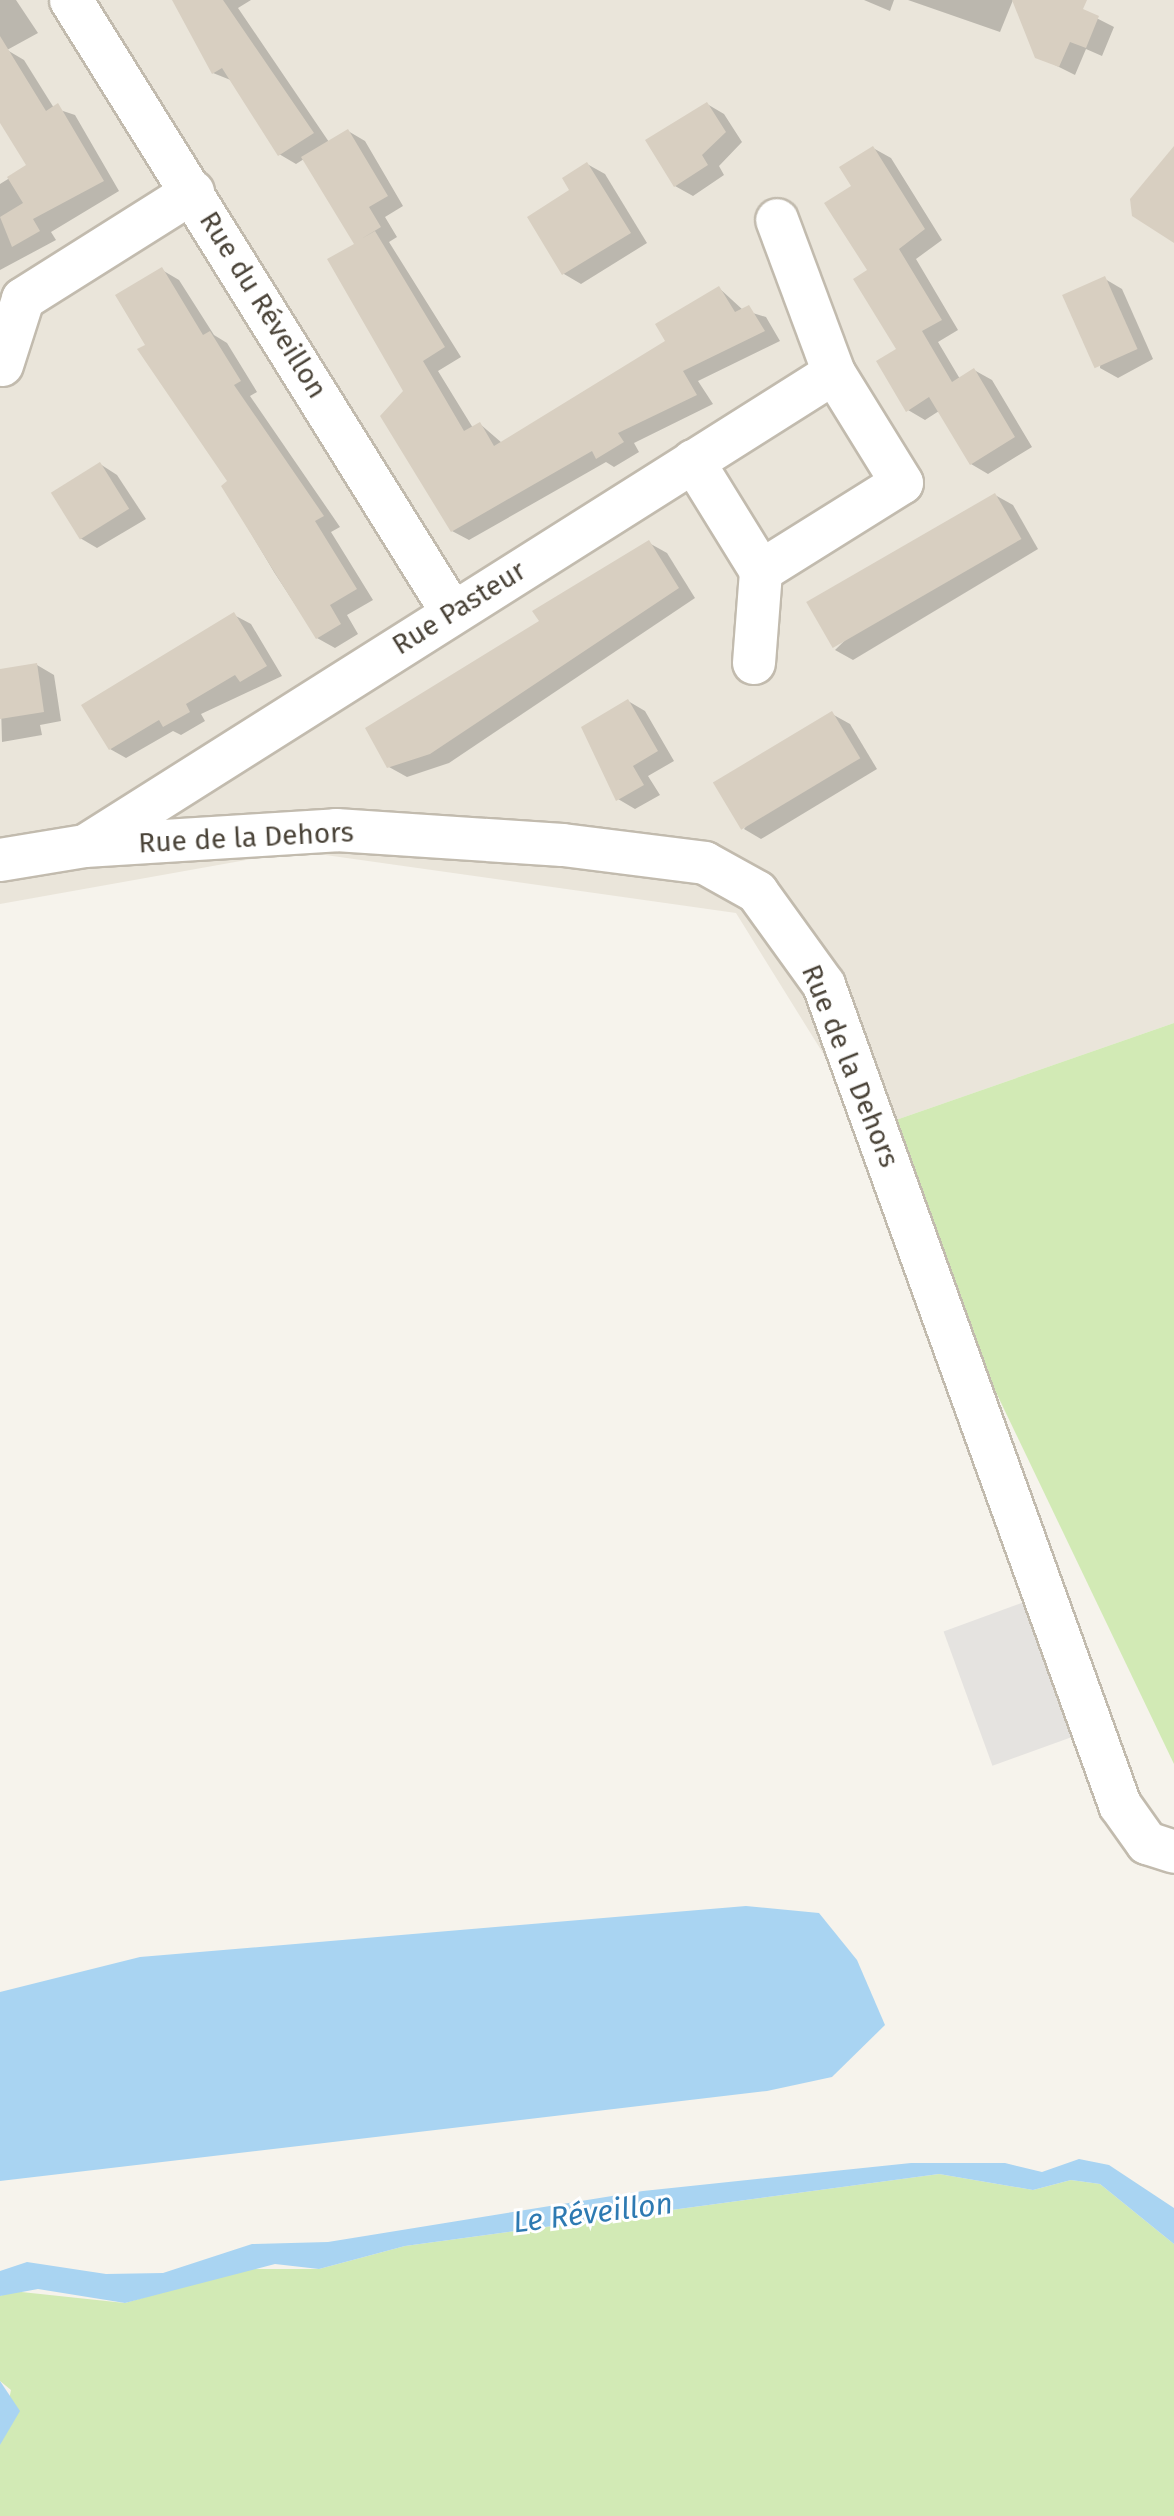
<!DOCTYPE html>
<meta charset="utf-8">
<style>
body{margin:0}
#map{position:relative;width:1174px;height:2516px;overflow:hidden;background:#f6f3ec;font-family:"Fira Sans",sans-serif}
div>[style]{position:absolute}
.residential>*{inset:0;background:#eae5da}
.green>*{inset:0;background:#d2eab5}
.parking>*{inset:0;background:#e5e3e0;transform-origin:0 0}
.water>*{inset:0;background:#a9d4f2}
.shadow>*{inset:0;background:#0003}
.building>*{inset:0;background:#d8cfc1;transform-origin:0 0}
.roads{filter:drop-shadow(2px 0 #c2bbae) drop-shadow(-2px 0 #c2bbae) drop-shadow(0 2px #c2bbae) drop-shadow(0 -2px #c2bbae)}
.minor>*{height:42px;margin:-21px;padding:0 21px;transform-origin:21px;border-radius:21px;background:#fff}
span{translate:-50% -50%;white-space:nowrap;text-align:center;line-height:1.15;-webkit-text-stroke:6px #fff;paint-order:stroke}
.street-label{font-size:28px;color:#4b4439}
.water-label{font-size:30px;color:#2e7ab2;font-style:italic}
</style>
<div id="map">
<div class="residential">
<i style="clip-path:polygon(0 0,1174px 0,1174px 1023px,870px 1129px,736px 913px,297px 851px,0 904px)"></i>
</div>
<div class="green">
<i style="clip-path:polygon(1174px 1023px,1174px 1764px,870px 1129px)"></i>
<i style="clip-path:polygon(939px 2174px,1033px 2190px,1071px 2180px,1100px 2184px,1174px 2244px,1174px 2516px,0 2516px,0 2445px,11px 2390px,0 2381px,0 2296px,12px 2291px,125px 2303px,242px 2269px,319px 2269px,405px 2246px)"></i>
</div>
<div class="parking">
<i style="left:1030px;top:1600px;width:143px;height:92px;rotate:70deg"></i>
</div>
<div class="water">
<i style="clip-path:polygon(746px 1906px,819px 1913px,857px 1960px,885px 2025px,832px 2077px,767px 2091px,0 2181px,0 1992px,140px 1957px)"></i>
<i style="clip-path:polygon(1079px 2159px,1109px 2165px,1174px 2208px,1174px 2244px,1100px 2184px,1071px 2180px,1033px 2190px,939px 2174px,405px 2246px,319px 2269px,275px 2264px,125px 2303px,38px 2289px,0 2296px,0 2271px,27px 2262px,106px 2274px,163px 2273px,252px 2244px,328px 2242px,643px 2191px,911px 2163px,1005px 2163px,1042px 2172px)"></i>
<i style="clip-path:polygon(0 2381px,20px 2411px,0 2445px)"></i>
</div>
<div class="shadow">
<i style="clip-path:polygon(0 0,16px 0,38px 33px,7px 50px,24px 60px,54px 108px,75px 115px,119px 191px,51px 232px,56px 240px,0 270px,0 184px,29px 166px,0 119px)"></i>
<i style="clip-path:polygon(174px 0,251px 0,238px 8px,329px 142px,348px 131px,365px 141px,403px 206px,385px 217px,397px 237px,389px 242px,461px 357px,438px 371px,473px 428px,480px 424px,502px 443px,667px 342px,719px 288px,743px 310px,766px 317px,780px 341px,698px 381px,713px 404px,634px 443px,639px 452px,614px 467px,606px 462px,469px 540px,452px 531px,356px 244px,304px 159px,296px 164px,279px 154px,233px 81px,213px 73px)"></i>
<i style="clip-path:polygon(864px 0,894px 0,890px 11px)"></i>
<i style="clip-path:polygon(908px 0,1013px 0,1000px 32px)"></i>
<i style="clip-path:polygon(1014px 0,1061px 0,1114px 27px,1102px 56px,1086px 49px,1075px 75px,1037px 56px)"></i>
<i style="clip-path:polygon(707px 104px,724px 114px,742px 142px,719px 166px,724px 175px,693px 196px,675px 186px)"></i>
<i style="clip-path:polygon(873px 148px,891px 158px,942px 240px,916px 259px,958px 330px,938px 342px,960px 379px,974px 370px,992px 380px,1032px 447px,988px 474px,971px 464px,939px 411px,925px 420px,908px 410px,899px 350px,869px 271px,853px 187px)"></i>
<i style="clip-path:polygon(587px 164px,605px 174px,647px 243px,581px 284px,564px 274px,572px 191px)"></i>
<i style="clip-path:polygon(162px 270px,179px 280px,214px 335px,227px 343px,257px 392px,250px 396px,340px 527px,331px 532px,373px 600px,347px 615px,358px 634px,335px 648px,317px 638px,274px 572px,223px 486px,230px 482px,148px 345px)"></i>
<i style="clip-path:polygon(1105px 279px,1122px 289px,1153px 359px,1118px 378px,1100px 368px)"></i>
<i style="clip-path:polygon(100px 464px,117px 475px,146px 519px,97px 548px,80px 538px)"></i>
<i style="clip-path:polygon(995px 495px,1013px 505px,1038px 549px,853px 660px,835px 650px)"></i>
<i style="clip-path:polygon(649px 543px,667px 553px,695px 598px,449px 763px,407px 777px,389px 767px,541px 622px)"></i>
<i style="clip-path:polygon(234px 615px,251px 624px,282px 676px,201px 714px,205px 721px,181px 735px,173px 731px,126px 758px,110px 749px)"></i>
<i style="clip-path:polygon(37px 665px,54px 675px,61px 721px,40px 725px,42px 735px,2px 742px,0 671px)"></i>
<i style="clip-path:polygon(628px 701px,645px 711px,674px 761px,648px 776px,660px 795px,635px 809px,618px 799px)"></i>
<i style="clip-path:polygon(832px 714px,850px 724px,877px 769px,761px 839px,744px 829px)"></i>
</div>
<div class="building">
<i style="clip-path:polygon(172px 0,223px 0,314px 133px,278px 156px,222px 68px,212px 74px)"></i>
<i style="clip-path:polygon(1012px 0,1087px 0,1083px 9px,1099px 16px,1086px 48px,1070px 42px,1059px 67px,1035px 58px)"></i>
<i style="clip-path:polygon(0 36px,46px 111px,58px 103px,104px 181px,33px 219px,40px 231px,12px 247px,0 217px,23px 203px,7px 177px,26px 165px,0 123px)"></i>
<i style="clip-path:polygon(707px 102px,726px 132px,702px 155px,708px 165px,674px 187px,645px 140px)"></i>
<i style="clip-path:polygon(348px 129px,388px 196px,369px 207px,381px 227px,361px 239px,375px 231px,445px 347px,423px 361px,464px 431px,480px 422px,494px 446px,665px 341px,655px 324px,719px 286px,735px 312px,749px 305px,765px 331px,683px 371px,697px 395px,618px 433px,624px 442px,596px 459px,592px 451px,451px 532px,380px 416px,403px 391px,327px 259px,354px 244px,301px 157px)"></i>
<i style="clip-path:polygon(873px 146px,925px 229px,899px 249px,942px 320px,922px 331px,952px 382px,974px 368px,1015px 437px,970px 465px,929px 397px,906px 412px,876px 361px,896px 349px,853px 279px,867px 270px,824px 203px,851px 186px,839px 167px)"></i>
<i style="clip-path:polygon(1174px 146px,1174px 243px,1132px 216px,1130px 199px)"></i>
<i style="clip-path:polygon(587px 162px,631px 233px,562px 275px,527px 217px,569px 190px,562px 178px)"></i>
<i style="clip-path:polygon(162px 267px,203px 335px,210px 331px,241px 381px,234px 385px,324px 516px,315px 521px,357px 589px,330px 605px,341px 624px,316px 639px,221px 486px,227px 481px,137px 349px,145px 345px,115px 295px)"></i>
<i style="left:1105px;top:276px;width:80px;height:47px;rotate:66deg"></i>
<i style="left:100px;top:462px;width:55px;height:58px;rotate:58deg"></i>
<i style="left:995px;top:493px;width:53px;height:218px;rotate:60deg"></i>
<i style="clip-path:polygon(649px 540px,679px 588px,430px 754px,387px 768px,365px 728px,539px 621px,532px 611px)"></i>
<i style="clip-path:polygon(234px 612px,267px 666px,240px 682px,235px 675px,186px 704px,190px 712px,163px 727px,159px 720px,109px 750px,81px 705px)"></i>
<i style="clip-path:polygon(37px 663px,44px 712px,0 719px,0 669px)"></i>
<i style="clip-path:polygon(628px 699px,658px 751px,633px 766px,644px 785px,616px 801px,581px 727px)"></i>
<i style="left:832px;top:711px;width:55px;height:139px;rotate:59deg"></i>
</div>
<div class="roads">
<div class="minor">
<i style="left:71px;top:0;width:721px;rotate:58.1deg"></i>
<i style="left:2px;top:365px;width:69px;rotate:-72.3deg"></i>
<i style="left:23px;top:299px;width:201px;rotate:-32.2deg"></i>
<i style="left:693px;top:461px;width:129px;rotate:58.3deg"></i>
<i style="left:761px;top:571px;width:166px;rotate:-32deg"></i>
<i style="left:902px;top:483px;width:129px;rotate:-121.7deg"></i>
<i style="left:834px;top:373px;width:163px;rotate:-110.4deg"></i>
<i style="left:754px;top:663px;width:92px;rotate:-85.6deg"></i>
<i style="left:90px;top:843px;width:880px;rotate:-32.28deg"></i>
<i style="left:0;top:860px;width:86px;rotate:-9.4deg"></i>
<i style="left:85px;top:846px;width:252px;rotate:-3.6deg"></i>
<i style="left:336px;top:830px;width:227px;rotate:3.8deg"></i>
<i style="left:563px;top:845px;width:143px;rotate:7.2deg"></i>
<i style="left:705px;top:863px;width:60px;rotate:29.1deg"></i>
<i style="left:757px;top:892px;width:115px;rotate:54.2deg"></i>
<i style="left:824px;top:985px;width:872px;rotate:70.15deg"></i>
<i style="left:1120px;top:1805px;width:47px;rotate:54.6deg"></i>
<i style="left:1147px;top:1843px;width:28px;rotate:18deg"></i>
</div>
</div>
<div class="street-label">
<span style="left:263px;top:305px;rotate:58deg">Rue du Réveillon</span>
<span style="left:459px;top:608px;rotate:-32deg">Rue Pasteur</span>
<span style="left:246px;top:838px;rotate:-3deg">Rue de la Dehors</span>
<span style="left:850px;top:1066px;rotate:68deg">Rue de la Dehors</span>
</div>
<div class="water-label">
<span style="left:593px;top:2213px;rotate:-7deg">Le Réveillon</span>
</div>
</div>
